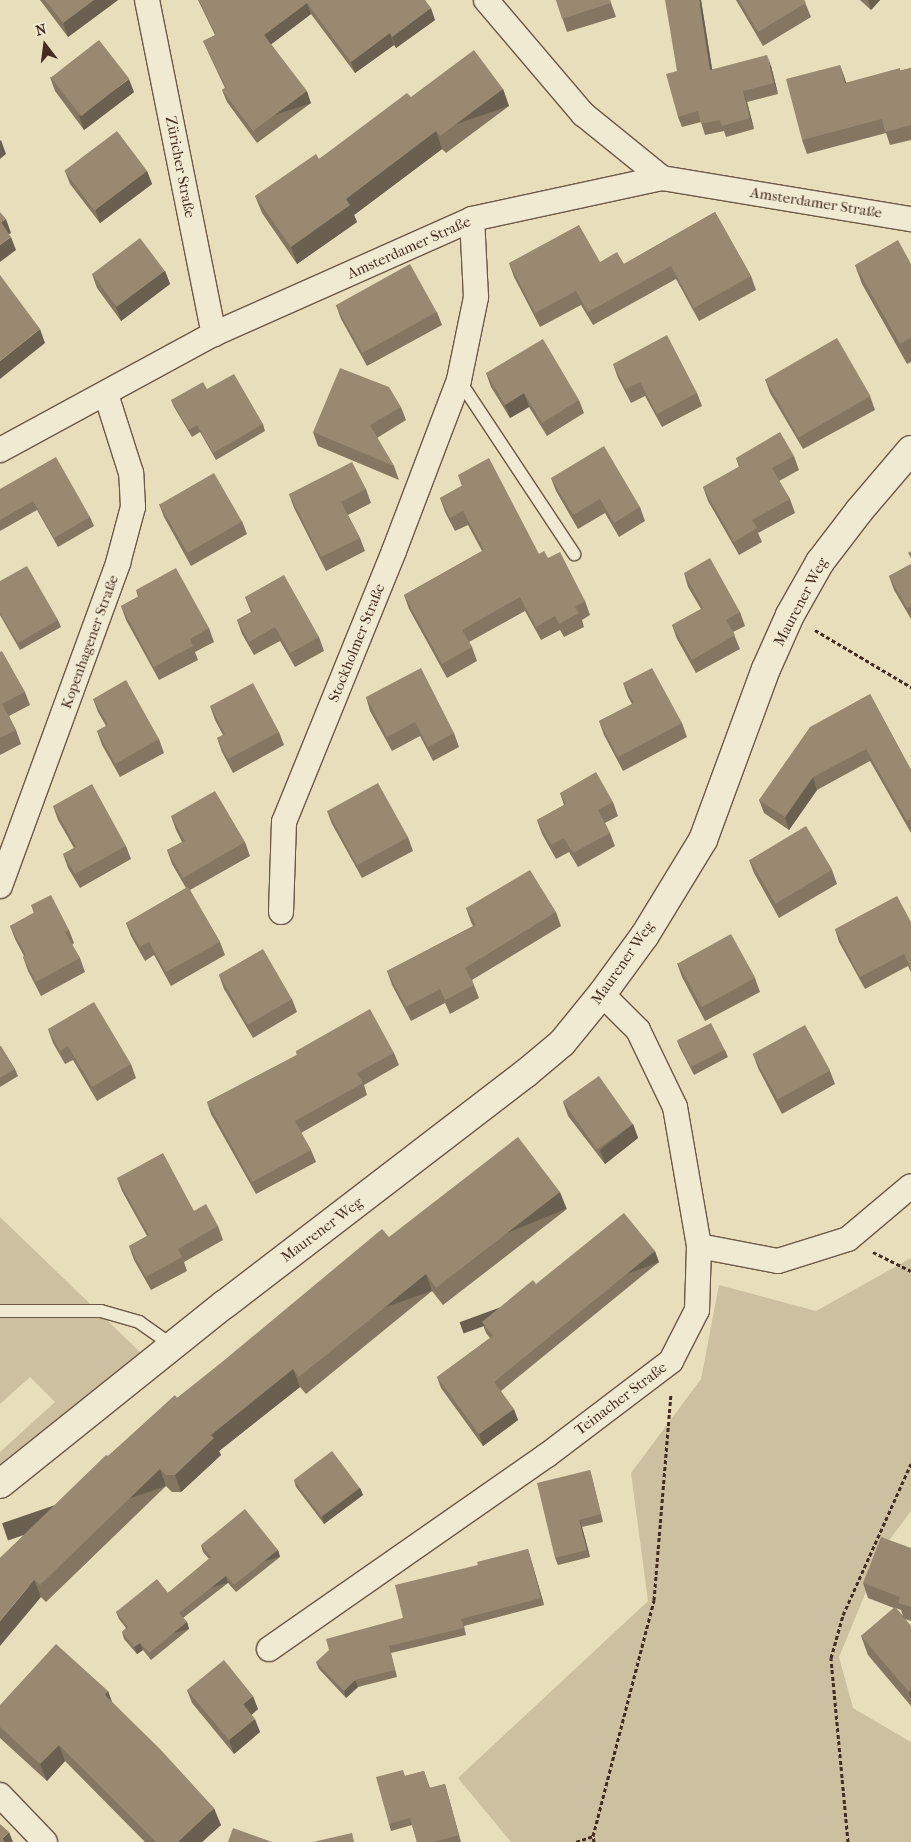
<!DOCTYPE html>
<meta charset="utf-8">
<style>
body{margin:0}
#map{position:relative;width:911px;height:1842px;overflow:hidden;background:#e8debb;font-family:"IM FELL French Canon",serif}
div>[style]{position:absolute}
.green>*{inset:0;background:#ccc0a1}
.path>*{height:3px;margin-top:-1.5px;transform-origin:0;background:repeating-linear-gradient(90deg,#432c20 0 4px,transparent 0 6.5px)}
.roads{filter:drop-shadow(1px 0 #6c5847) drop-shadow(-1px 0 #6c5847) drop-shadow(0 1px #6c5847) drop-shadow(0 -1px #6c5847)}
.service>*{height:12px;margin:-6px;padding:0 6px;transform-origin:6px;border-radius:6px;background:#f0ead3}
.minor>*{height:24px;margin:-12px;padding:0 12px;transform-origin:12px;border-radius:12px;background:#f0ead3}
.tertiary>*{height:28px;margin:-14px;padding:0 14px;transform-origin:14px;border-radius:14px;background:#f0ead3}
.wall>*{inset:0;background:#847661}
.shaded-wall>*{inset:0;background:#6b604f;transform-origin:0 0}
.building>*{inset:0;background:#998971;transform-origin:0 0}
span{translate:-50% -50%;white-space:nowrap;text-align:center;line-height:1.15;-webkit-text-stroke:5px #f0ead3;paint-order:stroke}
.street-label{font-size:15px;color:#432c20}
.north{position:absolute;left:20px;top:20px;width:50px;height:50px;-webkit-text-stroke:4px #f0ead3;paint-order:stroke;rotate:345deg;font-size:14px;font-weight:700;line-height:20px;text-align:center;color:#432c20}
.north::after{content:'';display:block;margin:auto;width:18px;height:22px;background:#432c20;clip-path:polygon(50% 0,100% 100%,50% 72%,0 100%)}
</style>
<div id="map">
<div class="green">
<i style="clip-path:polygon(0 1217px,141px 1353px,0 1464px,0 1452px,55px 1402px,30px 1377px,0 1404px)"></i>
<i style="clip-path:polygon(911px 1258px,911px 1511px,885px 1546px,839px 1657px,853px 1708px,911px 1742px,911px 1842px,511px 1842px,458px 1778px,648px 1601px,631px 1473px,701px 1379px,719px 1285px,816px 1311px)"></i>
</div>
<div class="path">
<i style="left:815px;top:630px;width:112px;rotate:30.7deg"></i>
<i style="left:873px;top:1252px;width:42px;rotate:26.6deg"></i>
<i style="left:576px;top:1842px;width:18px;rotate:-19deg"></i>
<i style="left:594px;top:1842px;width:6px;rotate:-99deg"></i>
<i style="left:593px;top:1836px;width:244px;rotate:-75.5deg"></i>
<i style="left:654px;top:1600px;width:207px;rotate:-85.3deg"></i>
<i style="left:848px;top:1842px;width:185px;rotate:-95.3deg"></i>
<i style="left:831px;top:1658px;width:45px;rotate:-74.4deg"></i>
<i style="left:843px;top:1615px;width:166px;rotate:-65.8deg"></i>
</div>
<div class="roads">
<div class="service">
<i style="left:459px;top:380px;width:209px;rotate:56.5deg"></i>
<i style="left:0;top:1311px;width:101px"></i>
<i style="left:101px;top:1311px;width:40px;rotate:16deg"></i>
<i style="left:139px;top:1322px;width:42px;rotate:35.2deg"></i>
</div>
<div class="minor">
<i style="left:147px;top:0;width:341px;rotate:78.7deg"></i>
<i style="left:486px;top:0;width:150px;rotate:49.6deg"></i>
<i style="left:583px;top:114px;width:102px;rotate:39deg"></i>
<i style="left:0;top:450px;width:243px;rotate:-28.5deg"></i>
<i style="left:214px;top:334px;width:282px;rotate:-24deg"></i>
<i style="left:472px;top:219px;width:194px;rotate:-12.2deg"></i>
<i style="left:662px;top:178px;width:252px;rotate:9.4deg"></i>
<i style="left:0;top:886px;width:344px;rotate:-69.9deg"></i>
<i style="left:118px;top:563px;width:58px;rotate:-75deg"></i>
<i style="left:133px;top:507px;width:34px;rotate:-93deg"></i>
<i style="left:131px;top:473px;width:83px;rotate:-107.6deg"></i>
<i style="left:281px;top:912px;width:90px;rotate:-88.1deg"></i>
<i style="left:284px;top:822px;width:292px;rotate:-67.9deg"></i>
<i style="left:394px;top:551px;width:183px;rotate:-69.2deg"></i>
<i style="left:459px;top:380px;width:85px;rotate:-78.4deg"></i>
<i style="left:476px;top:297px;width:78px;rotate:-92.9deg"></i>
<i style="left:699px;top:1246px;width:80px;rotate:10.8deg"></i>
<i style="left:778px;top:1261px;width:73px;rotate:-17.4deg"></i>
<i style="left:848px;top:1239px;width:82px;rotate:-40.1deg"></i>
<i style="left:269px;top:1649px;width:338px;rotate:-34.9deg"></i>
<i style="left:546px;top:1456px;width:157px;rotate:-37.2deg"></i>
<i style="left:671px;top:1361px;width:57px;rotate:-63deg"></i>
<i style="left:697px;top:1310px;width:64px;rotate:-88.2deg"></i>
<i style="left:699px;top:1246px;width:141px;rotate:-99.8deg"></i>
<i style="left:675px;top:1107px;width:85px;rotate:-115.7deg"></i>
<i style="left:638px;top:1030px;width:51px;rotate:-135deg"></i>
<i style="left:0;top:1795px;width:65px;rotate:46.2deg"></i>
</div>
<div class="tertiary">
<i style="left:0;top:1484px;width:288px;rotate:-38.7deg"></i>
<i style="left:225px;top:1304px;width:378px;rotate:-37.5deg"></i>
<i style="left:525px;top:1074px;width:48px;rotate:-40deg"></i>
<i style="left:562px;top:1043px;width:63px;rotate:-50.8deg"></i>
<i style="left:602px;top:994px;width:73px;rotate:-53.9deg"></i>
<i style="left:645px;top:935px;width:111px;rotate:-58.6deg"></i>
<i style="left:703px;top:840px;width:182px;rotate:-69.8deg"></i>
<i style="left:766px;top:669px;width:59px;rotate:-66deg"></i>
<i style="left:790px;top:615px;width:61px;rotate:-60.5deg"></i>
<i style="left:820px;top:562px;width:64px;rotate:-52.6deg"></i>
<i style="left:859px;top:511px;width:80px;rotate:-49.6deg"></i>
</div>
</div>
<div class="wall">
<i style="clip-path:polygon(40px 0,118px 0,68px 37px)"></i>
<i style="clip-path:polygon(198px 0,425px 0,435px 20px,396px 48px,394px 45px,355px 73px,311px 14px,271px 44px,311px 103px,257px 143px,227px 102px,222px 90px,225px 88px,208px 52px,203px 41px,215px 35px)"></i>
<i style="clip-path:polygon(556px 0,610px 0,616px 17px,567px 32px)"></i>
<i style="clip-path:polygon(701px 0,712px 69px,771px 66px,778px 94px,747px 102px,754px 129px,726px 137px,724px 131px,705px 135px,701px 122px,682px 127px,678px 117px,677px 71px)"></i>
<i style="clip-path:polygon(736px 0,804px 0,811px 17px,763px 46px)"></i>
<i style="clip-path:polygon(860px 0,880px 0,871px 10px)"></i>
<i style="clip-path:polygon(840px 65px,846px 83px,911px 68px,911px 140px,890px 145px,886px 133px,807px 154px,802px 140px)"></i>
<i style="clip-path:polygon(50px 77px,134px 92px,84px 130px,55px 91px)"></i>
<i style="clip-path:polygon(503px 89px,509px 106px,446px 153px,442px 149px,354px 215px,357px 222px,297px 264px,262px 213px,255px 196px,319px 159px,411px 97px)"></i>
<i style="clip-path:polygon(65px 171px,147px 171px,152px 184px,100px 223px,70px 184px)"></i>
<i style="clip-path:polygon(715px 212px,751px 276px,756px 290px,699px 321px,676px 279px,593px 325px,581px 305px,540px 327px,514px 277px,509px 263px,600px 262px,624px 264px)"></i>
<i style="clip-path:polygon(911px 264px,911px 362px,907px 364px,862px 284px,855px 265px)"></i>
<i style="clip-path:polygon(165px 271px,170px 284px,121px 321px,97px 288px,92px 274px)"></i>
<i style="clip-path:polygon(336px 305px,437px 312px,442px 325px,367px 366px,341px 319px)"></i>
<i style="clip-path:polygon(613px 364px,697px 393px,702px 406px,662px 427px,645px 396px,631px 403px,618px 378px)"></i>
<i style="clip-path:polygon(486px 373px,579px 400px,584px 413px,547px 436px,529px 407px,510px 418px,491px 387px)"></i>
<i style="clip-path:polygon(765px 379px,870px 396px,875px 410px,803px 449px,770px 393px)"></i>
<i style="clip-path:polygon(207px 389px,263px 424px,265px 431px,216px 460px,200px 432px,192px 437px,174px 407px,171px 400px)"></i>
<i style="clip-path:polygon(401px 407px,406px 420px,377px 438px,394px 466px,399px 480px,318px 446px,313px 432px)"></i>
<i style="clip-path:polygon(794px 456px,799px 470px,779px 481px,790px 499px,795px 513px,758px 533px,762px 542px,739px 555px,708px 501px,703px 487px,739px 467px,736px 458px)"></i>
<i style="clip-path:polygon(458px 475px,539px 554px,548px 558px,585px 601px,590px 615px,582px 620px,584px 627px,564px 637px,560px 630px,541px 640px,525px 611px,469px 642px,472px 647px,477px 661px,447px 678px,409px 609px,404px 595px,482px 551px,468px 525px,455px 531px,445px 512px,440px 498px,462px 486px)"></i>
<i style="clip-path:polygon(551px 478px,640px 507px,645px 521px,619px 537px,605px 513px,578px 529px,556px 491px)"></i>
<i style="clip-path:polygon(0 489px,90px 517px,94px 526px,58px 547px,37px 510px,0 531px)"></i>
<i style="clip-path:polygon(366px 489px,371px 503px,348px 515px,360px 538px,365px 551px,326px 571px,294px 508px,289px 494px)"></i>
<i style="clip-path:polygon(159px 504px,242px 521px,247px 534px,191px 566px,164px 517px)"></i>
<i style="clip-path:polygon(911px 564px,911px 619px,894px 590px,889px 576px)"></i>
<i style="clip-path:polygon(684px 573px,740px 612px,745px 626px,733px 632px,740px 649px,696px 673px,677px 639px,672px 625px,701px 609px,688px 587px)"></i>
<i style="clip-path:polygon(0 581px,58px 620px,61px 627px,20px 650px,0 615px)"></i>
<i style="clip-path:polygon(136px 590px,209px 628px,214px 642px,195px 652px,198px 660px,159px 680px,126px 620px,121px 606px,138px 597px)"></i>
<i style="clip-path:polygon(245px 597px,319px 637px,324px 651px,295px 667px,280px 641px,254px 655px,242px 634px,237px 620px,251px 612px)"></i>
<i style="clip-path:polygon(0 652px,25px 692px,30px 705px,9px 716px,16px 730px,21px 744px,0 755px)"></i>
<i style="clip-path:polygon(623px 683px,682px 723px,687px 737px,623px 771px,604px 735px,599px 721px,632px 704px,628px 697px)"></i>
<i style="clip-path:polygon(870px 694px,911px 770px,911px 833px,870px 761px,817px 790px,789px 830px,764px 813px,759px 800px)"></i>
<i style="clip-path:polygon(366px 697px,454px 733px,459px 747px,433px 761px,420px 736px,392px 751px,370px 711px)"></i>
<i style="clip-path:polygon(93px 699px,159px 739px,164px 753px,120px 777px,102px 745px,97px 731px,106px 726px,98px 712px)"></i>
<i style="clip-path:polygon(210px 706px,279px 732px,284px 745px,233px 773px,222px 752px,217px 738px,223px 735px,215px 720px)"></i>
<i style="clip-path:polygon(560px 793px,613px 802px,618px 816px,605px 823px,610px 833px,615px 846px,578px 867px,569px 852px,556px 859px,542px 834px,537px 820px,564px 805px)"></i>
<i style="clip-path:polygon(53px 806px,126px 846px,131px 859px,80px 888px,68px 868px,63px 854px,74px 848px,58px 820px)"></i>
<i style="clip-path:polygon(327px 811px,408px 837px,413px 851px,362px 878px,332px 824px)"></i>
<i style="clip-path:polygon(171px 816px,245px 842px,250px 856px,190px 890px,220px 942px,225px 955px,171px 986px,154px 955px,145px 961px,131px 936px,126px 923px,186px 888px,172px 864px,167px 850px,182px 842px,176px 830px)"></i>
<i style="clip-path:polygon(749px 860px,832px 870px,837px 884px,779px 918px,754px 873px)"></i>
<i style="clip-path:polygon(31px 905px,69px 930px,74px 943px,72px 945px,80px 958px,85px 972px,41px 996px,28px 971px,23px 957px,24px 956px,15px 939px,10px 926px,34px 913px)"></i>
<i style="clip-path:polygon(466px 908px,556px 912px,561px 926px,472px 980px,479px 998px,450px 1014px,445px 1003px,411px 1021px,392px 985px,387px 971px,473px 926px,471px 922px)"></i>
<i style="clip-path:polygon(911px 922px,911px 972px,908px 966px,865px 989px,839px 942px,835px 929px)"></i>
<i style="clip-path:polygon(677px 963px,755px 978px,760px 992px,705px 1021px,682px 977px)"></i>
<i style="clip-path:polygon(219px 975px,292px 999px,297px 1012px,253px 1038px,224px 989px)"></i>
<i style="clip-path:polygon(48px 1029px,131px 1064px,136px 1078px,97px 1101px,73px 1060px,65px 1064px,53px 1043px)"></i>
<i style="clip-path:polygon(677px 1041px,725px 1050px,728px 1057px,694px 1075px,680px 1048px)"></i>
<i style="clip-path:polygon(0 1046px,15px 1069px,18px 1076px,0 1087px)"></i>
<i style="clip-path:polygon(296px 1051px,394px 1053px,399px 1065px,364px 1085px,367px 1095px,301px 1133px,311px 1150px,316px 1162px,256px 1194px,211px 1114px,207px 1102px,297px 1055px)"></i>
<i style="clip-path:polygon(753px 1054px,830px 1071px,835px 1084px,782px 1114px,758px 1068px)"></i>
<i style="clip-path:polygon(563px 1102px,633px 1124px,638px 1138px,605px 1164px,568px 1116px)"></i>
<i style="clip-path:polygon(117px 1178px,194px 1211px,218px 1226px,223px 1240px,184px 1262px,187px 1271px,151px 1290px,134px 1260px,129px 1246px,147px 1236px,122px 1191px)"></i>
<i style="clip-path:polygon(567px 1209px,443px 1305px,432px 1291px,306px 1394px,300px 1387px,219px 1451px,221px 1455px,181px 1492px,172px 1492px,166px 1486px,46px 1602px,0 1558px,108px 1456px,177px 1398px,389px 1237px)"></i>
<i style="clip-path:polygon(659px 1262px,501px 1391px,518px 1420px,483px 1446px,441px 1388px,437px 1377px,490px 1338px,486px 1333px,482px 1322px,536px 1284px)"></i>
<i style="clip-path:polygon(590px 1470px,592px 1477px,603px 1522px,582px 1527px,590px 1557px,558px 1565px,555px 1558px)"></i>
<i style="clip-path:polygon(294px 1480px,360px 1488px,363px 1495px,324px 1524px,296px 1487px)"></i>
<i style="clip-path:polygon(201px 1545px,278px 1550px,280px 1557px,236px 1592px,228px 1583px,183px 1618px,187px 1622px,189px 1629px,151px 1660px,143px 1650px,137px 1654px,124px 1639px,122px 1632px,126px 1628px,119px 1619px,116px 1612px,168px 1593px,209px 1559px,203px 1552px)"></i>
<i style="clip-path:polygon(evenodd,911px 1548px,911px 1621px,905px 1619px,911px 1626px,911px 1706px,868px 1655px,861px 1636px,894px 1608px,868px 1598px,863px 1583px,911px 1548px,896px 1608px,901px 1610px,903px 1616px,896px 1608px)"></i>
<i style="clip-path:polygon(528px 1549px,544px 1605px,464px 1626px,466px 1635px,391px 1653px,397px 1677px,358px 1687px,346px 1698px,319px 1669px,316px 1662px,403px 1618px,478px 1565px)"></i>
<i style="clip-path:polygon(187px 1690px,258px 1709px,251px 1715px,260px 1732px,234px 1754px,192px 1703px)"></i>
<i style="clip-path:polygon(108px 1691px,112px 1702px,221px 1825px,202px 1842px,145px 1842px,65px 1761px,47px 1781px,0 1738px,0 1705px)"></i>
<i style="clip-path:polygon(424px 1771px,430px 1788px,445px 1784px,461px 1842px,417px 1842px,412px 1825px,391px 1831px,389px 1824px,405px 1776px)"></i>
</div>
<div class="shaded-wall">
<i style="clip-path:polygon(94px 0,118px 0,68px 37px,63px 23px)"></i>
<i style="clip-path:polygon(699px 0,701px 0,714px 81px,710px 70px)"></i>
<i style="clip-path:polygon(868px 0,880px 0,871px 10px)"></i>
<i style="clip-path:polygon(307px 3px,311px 14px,269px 46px,264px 35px)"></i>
<i style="clip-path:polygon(431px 8px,435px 20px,396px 48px,392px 37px)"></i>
<i style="clip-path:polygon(390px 33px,394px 45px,355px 73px,351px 62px)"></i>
<i style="clip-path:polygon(767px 55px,771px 66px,778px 94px,774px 83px)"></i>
<i style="clip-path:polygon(840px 65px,845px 79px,850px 97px,845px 83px)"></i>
<i style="clip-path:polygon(129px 79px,134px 92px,84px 130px,79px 116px)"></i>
<i style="left:503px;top:89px;width:18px;height:79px;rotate:71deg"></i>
<i style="left:307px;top:91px;width:13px;height:67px;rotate:72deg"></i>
<i style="clip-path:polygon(743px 91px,747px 102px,754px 129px,750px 118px)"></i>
<i style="clip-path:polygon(436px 131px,442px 149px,354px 215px,357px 222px,297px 264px,291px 247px,346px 199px)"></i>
<i style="clip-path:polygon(1px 140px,6px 154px,0 159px,0 141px)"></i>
<i style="clip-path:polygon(147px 171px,152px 184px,100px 223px,95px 209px)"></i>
<i style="clip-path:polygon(6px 219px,11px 233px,6px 236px,1px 222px)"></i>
<i style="clip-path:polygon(11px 237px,16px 250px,0 262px,0 245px)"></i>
<i style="clip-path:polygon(165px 271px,170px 284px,121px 321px,116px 307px)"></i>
<i style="clip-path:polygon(40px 329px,45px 343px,0 379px,0 361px)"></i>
<i style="clip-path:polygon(524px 393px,529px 407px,510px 418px,505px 405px)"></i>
<i style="clip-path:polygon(813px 777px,817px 790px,789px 830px,785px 817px)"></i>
<i style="clip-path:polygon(633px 1124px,638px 1138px,605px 1164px,600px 1150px)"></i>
<i style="left:560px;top:1192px;width:18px;height:157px;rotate:68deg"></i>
<i style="left:655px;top:1251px;width:12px;height:208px;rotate:70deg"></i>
<i style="left:426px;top:1274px;width:18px;height:164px;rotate:71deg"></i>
<i style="clip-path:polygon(293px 1369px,300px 1387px,219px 1451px,221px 1455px,181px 1492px,175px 1475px,211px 1435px)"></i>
<i style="clip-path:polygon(514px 1409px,518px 1420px,483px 1446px,479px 1434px)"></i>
<i style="left:160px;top:1469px;width:18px;height:167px;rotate:71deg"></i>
<i style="clip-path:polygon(360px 1488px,363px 1495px,324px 1524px,322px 1517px)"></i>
<i style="clip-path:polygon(579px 1520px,582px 1527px,590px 1557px,587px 1550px)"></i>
<i style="clip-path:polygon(528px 1549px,544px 1605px,541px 1598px)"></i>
<i style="left:278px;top:1550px;width:7px;height:56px;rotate:74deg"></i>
<i style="left:226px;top:1576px;width:7px;height:60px;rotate:74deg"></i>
<i style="clip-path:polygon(34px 1580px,41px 1597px,0 1646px,0 1621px)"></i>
<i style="left:187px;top:1622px;width:7px;height:49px;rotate:74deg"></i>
<i style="clip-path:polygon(140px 1643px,143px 1650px,137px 1654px,134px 1647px)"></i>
<i style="clip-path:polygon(355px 1680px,358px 1687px,346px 1698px,344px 1691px)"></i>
<i style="clip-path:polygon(911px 1690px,911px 1698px,909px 1692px)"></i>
<i style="clip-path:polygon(108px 1691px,114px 1708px,105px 1695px)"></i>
<i style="clip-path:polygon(253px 1696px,258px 1709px,248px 1718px,243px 1704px)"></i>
<i style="clip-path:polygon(255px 1719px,260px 1732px,234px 1754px,229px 1740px)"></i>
<i style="clip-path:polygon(59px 1745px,65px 1761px,47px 1781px,40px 1764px)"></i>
<i style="clip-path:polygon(214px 1808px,221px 1825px,202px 1842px,178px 1842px)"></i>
<i style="clip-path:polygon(9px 1832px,13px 1842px,4px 1842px,2px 1839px)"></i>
</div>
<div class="building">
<i style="clip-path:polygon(45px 0,94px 0,63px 23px)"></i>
<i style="clip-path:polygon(199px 0,425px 0,431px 8px,392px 37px,390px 33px,351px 62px,307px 3px,264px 35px,307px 91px,253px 131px,222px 90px,226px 87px,203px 41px,216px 35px)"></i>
<i style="clip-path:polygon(556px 0,610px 0,611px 3px,562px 19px)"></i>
<i style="clip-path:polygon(665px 0,699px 0,710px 70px,767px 55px,774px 83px,743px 91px,750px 118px,722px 126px,720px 120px,701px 124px,698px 111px,678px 117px,666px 74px,677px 71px)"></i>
<i style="clip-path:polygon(739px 0,804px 0,806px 3px,758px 32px)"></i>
<i style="left:99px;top:40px;width:49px;height:61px;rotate:52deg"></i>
<i style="clip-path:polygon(474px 50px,503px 89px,440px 136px,436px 131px,346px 199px,350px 205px,291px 247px,255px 196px,316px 154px,319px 159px,407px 93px,411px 97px)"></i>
<i style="clip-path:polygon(840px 65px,845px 83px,900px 68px,900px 71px,911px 68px,911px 125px,885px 132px,882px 119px,802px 140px,786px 79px)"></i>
<i style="left:117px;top:131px;width:50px;height:66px;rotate:53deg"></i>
<i style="clip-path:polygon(0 212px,6px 219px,1px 222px,11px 237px,0 245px)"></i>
<i style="clip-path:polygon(715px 212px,751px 276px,694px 308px,671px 266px,588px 312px,576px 291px,535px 313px,509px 263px,579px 225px,600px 262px,617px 252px,624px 264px)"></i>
<i style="left:140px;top:238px;width:41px;height:60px;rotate:53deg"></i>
<i style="clip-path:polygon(898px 240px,911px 264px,911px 338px,900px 344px,855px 265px)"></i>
<i style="left:410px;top:264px;width:55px;height:85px;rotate:61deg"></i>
<i style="clip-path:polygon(0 275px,40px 329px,0 361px)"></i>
<i style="clip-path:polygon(667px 335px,697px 393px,657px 414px,640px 382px,626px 389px,613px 364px)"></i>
<i style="left:837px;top:338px;width:67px;height:83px;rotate:60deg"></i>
<i style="clip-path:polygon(543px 339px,579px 400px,542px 423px,524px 393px,505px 405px,486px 373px)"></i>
<i style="clip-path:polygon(340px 368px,389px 387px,401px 407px,370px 425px,394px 466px,313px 432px)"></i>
<i style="clip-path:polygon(234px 374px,263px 424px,213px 453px,197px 425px,189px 430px,171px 400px,203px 382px,207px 389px)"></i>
<i style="clip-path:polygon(780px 432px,794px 456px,772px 468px,790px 499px,752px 520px,757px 528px,734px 542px,703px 487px,740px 466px,736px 458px)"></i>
<i style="clip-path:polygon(604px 446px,640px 507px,614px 523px,600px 499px,573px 515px,551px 478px)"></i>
<i style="clip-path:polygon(56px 457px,90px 517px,54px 538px,33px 501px,0 520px,0 489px)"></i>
<i style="clip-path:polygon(489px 458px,539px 554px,544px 551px,548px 558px,560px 552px,585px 601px,575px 607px,579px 613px,559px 624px,555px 616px,536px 627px,520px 597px,462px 630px,472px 647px,442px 664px,404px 595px,484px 550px,463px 511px,450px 518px,440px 498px,463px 485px,458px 475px)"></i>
<i style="clip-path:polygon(352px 462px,366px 489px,341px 502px,360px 538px,321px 557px,289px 494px)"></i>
<i style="left:214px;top:473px;width:56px;height:63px;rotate:60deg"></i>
<i style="clip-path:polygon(911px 551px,911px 558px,908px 553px)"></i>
<i style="clip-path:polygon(710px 558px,740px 612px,726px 620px,735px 635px,692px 660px,672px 625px,703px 608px,684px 573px)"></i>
<i style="clip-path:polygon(911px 564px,911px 606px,907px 608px,889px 576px)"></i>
<i style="clip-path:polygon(27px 566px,58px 620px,18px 643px,0 613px,0 581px)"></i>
<i style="clip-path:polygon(176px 568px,209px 628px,190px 639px,193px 646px,154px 667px,121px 606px,139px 596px,136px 590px)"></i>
<i style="clip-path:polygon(284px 575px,319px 637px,290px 653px,275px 627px,249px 642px,237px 620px,253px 611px,245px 597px)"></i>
<i style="clip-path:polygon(2px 651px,25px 692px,2px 704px,16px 730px,0 738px,0 652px)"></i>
<i style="clip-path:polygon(421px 668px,454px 733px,428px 747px,415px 722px,387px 737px,366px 697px)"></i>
<i style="clip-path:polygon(652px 668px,682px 723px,618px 757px,599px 721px,634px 703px,623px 683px)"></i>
<i style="clip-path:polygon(126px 680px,159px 739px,115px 764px,97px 731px,108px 725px,93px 699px)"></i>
<i style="clip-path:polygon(253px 683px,279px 732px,228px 759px,217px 738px,225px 734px,210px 706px)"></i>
<i style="clip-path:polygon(870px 694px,911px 770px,911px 819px,907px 821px,866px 749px,813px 777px,785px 817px,759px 800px,810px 727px)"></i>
<i style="clip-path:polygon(596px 772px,613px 802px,598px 810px,610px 833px,573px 853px,564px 838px,551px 845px,537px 820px,566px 804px,560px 793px)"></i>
<i style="left:378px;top:783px;width:62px;height:58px;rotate:61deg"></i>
<i style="clip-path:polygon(92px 784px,126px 846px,75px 874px,63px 854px,76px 847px,53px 806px)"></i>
<i style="clip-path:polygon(215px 791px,245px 842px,183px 878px,167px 850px,185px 841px,171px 816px)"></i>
<i style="left:806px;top:826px;width:51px;height:66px;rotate:59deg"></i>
<i style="clip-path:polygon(530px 870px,556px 912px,465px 968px,474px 985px,445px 1000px,440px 989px,406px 1007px,387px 971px,476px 925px,466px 908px)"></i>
<i style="clip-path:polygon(188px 887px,220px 942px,166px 972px,149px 942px,140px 947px,126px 923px)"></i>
<i style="clip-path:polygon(51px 895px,69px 930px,65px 932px,80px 958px,36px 982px,23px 957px,26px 955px,10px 926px,35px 912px,31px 905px)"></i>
<i style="clip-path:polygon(897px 896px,911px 922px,911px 969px,904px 954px,860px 977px,835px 929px)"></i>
<i style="left:731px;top:934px;width:50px;height:61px;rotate:61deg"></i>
<i style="left:263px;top:949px;width:58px;height:51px;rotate:60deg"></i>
<i style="clip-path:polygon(94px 1002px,131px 1064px,92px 1087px,68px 1046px,60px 1051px,48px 1029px)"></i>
<i style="clip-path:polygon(370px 1009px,394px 1053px,357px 1073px,363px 1083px,295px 1121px,311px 1150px,252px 1182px,207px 1102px,297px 1055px,296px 1051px)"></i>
<i style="left:711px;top:1023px;width:30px;height:38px;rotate:63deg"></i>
<i style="left:805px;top:1025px;width:52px;height:60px;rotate:61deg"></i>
<i style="clip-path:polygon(0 1046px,1px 1046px,15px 1069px,0 1078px)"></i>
<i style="left:599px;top:1076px;width:59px;height:44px;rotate:55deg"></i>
<i style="clip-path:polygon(518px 1137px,560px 1192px,436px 1288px,426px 1274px,299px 1377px,293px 1369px,211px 1435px,214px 1438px,175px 1475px,166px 1475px,160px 1469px,40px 1585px,34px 1580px,0 1621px,0 1558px,106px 1455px,108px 1456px,175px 1395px,177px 1398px,222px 1362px,382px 1229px,389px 1237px)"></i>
<i style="clip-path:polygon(163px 1153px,194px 1211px,206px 1204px,218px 1226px,178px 1249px,182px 1257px,146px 1277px,129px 1246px,149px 1235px,117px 1178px)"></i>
<i style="clip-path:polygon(624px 1213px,655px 1251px,494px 1382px,514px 1409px,479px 1434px,437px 1377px,493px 1336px,482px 1322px,533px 1280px,536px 1284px)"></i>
<i style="left:332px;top:1451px;width:46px;height:48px;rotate:53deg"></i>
<i style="clip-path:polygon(590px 1470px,601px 1514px,579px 1520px,587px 1550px,555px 1558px,537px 1483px)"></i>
<i style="clip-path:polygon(245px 1509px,278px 1550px,234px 1585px,226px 1576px,179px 1613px,187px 1622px,149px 1653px,140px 1643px,134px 1647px,122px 1632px,128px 1627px,116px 1612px,157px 1579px,168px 1593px,211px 1557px,201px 1545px)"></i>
<i style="clip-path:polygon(881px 1537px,911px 1548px,911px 1607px,898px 1603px,900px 1597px,863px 1583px)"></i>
<i style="clip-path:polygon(528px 1549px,541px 1598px,461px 1619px,464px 1628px,389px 1646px,395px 1670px,355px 1680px,344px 1691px,316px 1662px,329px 1650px,326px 1639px,403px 1618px,395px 1585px,478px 1565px,477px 1562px)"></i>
<i style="clip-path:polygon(895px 1607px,911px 1626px,911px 1690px,909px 1692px,861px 1636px)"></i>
<i style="clip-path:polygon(56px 1644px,108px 1691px,105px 1695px,160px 1749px,214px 1808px,178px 1842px,156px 1842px,59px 1745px,40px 1764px,0 1727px,0 1705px)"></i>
<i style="clip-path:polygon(224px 1660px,253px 1696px,243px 1704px,255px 1719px,229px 1740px,187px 1690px)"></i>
<i style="clip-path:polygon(403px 1770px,405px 1776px,424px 1771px,429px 1788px,445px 1784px,459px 1835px,434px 1842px,417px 1842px,410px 1818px,389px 1824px,376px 1777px)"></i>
<i style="clip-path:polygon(0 1824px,9px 1832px,2px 1839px,5px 1842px,0 1842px)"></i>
<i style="clip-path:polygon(233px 1828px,272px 1842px,228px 1842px)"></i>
<i style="clip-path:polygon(352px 1833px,354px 1842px,313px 1842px)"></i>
</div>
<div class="street-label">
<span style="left:180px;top:167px;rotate:79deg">Züricher Straße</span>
<span style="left:816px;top:203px;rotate:9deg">Amsterdamer Straße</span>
<span style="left:409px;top:248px;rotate:-24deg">Amsterdamer Straße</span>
<span style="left:801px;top:602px;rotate:-62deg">Maurener Weg</span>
<span style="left:90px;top:642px;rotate:-70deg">Kopenhagener Straße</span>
<span style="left:357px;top:643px;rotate:-68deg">Stockholmer Straße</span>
<span style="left:623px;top:963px;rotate:-55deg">Maurener Weg</span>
<span style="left:322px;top:1230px;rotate:-37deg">Maurener Weg</span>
<span style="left:621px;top:1399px;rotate:-37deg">Teinacher Straße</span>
</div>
<div class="north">N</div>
</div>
